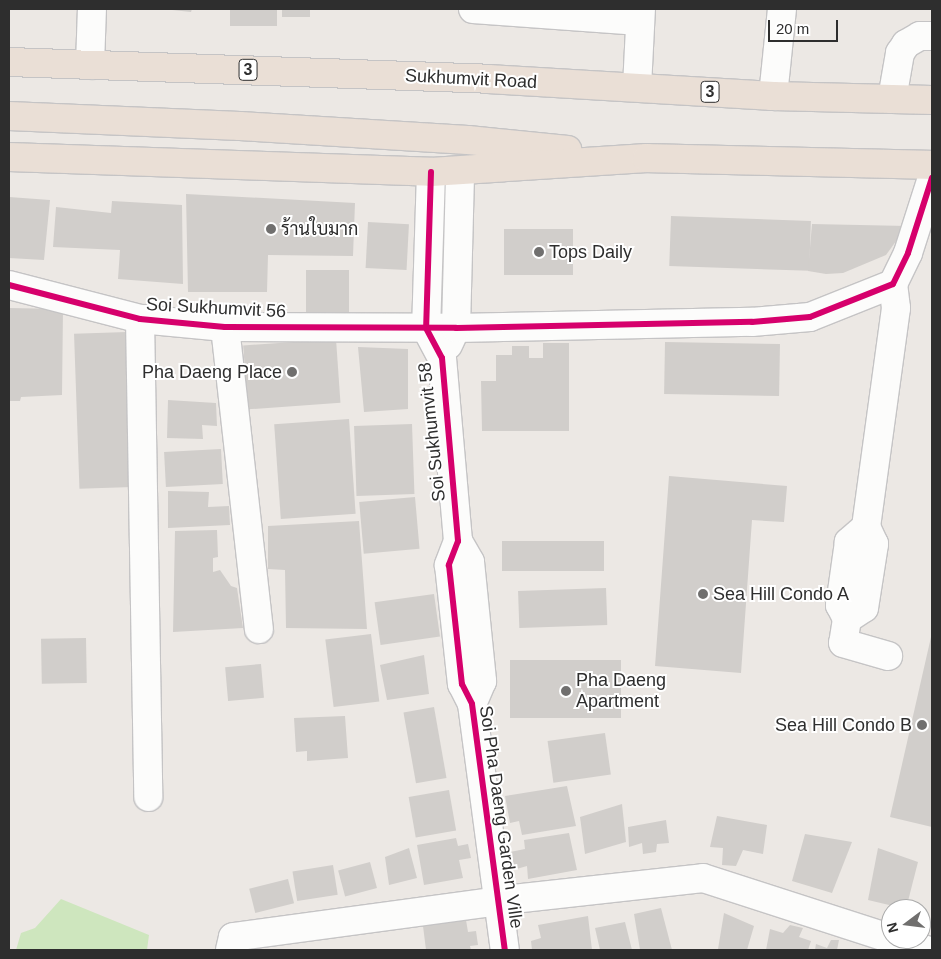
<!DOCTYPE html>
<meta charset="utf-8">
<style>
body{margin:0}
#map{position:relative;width:941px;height:959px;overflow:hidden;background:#ece8e4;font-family:Arial,Sarabun,sans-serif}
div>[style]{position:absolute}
.green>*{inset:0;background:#cee6be}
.building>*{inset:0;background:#d1cecb;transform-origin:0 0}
.roads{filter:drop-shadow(1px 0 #c5c4c5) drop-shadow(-1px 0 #c5c4c5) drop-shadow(0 1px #c5c4c5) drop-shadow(0 -1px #c5c4c5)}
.minor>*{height:28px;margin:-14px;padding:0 14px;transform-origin:14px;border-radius:14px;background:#fcfcfb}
.highway>*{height:28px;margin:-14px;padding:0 14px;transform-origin:14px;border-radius:14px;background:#eadfd6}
.cycleway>*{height:6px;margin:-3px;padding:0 3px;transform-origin:3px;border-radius:3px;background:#d6006c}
.dots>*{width:14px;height:14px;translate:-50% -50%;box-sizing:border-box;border:2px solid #fff;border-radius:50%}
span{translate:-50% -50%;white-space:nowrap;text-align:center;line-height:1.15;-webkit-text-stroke:4px #fff;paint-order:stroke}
.shield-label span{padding:1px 4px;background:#fff;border:1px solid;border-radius:4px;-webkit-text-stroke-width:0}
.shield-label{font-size:16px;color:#2e2e2e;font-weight:700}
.street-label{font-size:18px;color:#2e2e2e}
.poi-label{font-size:18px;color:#2e2e2e}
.left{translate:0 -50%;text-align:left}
.right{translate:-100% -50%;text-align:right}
.frame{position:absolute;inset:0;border:10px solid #2e2e2e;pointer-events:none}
.north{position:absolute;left:881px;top:899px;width:50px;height:50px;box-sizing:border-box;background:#fff;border:1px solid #ababab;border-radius:50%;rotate:255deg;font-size:14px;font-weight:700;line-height:20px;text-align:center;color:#2e2e2e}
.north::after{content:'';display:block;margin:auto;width:18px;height:22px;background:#706f6e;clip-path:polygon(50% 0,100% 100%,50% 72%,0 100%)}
.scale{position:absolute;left:768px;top:20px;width:70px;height:22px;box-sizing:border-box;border:2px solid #2e2e2e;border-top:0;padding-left:6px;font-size:15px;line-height:18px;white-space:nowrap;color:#2e2e2e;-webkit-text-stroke:4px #fff;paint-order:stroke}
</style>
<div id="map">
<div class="green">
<i style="clip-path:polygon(61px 899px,149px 935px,147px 950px,16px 950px,21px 933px,35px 928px)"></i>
</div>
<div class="building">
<i style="clip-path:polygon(163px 9px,192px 9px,191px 12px)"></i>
<i style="left:230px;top:9px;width:47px;height:17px"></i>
<i style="left:282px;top:9px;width:28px;height:8px"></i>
<i style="clip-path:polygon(186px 194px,355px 203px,353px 256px,268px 255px,267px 292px,188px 292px)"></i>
<i style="clip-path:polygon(9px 197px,50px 200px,44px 260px,9px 258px)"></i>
<i style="clip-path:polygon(112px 201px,182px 205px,183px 284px,118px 279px,120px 250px,53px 247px,56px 207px,111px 213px)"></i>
<i style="left:671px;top:216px;width:140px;height:50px;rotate:2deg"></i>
<i style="left:368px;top:222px;width:41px;height:46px;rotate:3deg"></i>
<i style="clip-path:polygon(812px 224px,907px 226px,886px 255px,843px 273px,826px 274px,808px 271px)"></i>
<i style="left:504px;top:229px;width:69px;height:46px"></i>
<i style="left:306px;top:270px;width:43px;height:44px"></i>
<i style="clip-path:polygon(9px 308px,63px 309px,62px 395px,21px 397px,20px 401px,9px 401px)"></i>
<i style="left:127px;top:332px;width:155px;height:53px;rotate:88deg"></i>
<i style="left:336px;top:339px;width:64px;height:93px;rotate:86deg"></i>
<i style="left:665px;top:342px;width:115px;height:52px;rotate:1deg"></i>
<i style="clip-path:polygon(543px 343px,569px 343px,569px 431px,482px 431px,481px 381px,496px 381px,496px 355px,512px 355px,512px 346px,529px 346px,529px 358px,543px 358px)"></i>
<i style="clip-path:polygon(358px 347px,408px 349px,408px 409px,364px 412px)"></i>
<i style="clip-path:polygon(168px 400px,216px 403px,217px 426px,202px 425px,203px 439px,167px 438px)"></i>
<i style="left:349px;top:419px;width:95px;height:75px;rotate:86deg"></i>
<i style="left:412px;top:424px;width:70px;height:58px;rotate:88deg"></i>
<i style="left:221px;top:449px;width:35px;height:57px;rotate:87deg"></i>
<i style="clip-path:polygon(669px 476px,787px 486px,784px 522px,752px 520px,741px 673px,655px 666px)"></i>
<i style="clip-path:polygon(168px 491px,209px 492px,208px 507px,229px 506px,230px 525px,168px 528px)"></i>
<i style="left:415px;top:497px;width:52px;height:56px;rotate:85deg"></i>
<i style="clip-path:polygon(359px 521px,367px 629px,286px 628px,285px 570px,268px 569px,268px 526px)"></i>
<i style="clip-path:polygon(217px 530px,218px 557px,213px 558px,213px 572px,220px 570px,231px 586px,237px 588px,243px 628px,173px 632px,175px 531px)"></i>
<i style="left:604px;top:541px;width:30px;height:102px;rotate:90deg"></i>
<i style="left:606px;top:588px;width:37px;height:88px;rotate:88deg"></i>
<i style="left:434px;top:594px;width:43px;height:60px;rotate:82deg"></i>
<i style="left:371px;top:634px;width:68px;height:46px;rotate:83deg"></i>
<i style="clip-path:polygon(931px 637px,932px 637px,932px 827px,890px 817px)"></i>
<i style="left:86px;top:638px;width:45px;height:45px;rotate:89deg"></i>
<i style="clip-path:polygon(424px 655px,429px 694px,387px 700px,380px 665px)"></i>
<i style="left:621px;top:660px;width:58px;height:111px;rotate:90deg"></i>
<i style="left:261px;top:664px;width:34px;height:36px;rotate:85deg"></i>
<i style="left:434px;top:707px;width:72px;height:31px;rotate:80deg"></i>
<i style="clip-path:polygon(345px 716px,348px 758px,307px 761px,307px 751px,296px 752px,294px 718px)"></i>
<i style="left:605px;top:733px;width:42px;height:58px;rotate:82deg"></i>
<i style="clip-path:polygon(567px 786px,576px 826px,522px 835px,519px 821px,510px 823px,505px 796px)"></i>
<i style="left:449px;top:790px;width:41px;height:41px;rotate:80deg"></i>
<i style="clip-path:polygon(622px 804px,626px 842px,585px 854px,580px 817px)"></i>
<i style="clip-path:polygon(717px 816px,767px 825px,763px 854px,743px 850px,736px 866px,722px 865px,723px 848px,710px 847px)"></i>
<i style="clip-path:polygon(666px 820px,669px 843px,657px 844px,656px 852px,643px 854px,642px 843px,629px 847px,628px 827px)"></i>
<i style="clip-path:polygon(569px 833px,577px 870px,528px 879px,527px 866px,513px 870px,510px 852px,525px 849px,524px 840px)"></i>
<i style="clip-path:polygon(805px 834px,852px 842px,832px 893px,792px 881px)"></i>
<i style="clip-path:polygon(456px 838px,458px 846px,468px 844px,471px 858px,459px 860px,463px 878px,424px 885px,417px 845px)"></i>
<i style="clip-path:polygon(409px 848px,417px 878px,389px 885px,385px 857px)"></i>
<i style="clip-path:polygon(878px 848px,918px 862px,906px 909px,868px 900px)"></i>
<i style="left:370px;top:862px;width:27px;height:33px;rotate:75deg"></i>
<i style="left:333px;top:865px;width:30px;height:41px;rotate:81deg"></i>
<i style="left:288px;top:879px;width:25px;height:40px;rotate:76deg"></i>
<i style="clip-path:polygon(661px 908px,672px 950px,640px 950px,634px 914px)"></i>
<i style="clip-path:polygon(724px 913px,754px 926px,747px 950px,718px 949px)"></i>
<i style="clip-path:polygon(588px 916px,592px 950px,532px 950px,531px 941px,541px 938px,538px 925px)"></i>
<i style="clip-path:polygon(466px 920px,468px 932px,476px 931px,478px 945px,470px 946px,471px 950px,426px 950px,423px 926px)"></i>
<i style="clip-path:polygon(625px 922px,632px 950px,600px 950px,595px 928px)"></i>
<i style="clip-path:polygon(790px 925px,803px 928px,799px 937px,811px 941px,808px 950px,766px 950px,770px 929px,783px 933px)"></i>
<i style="clip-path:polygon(831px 940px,839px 940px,837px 950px,815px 950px,816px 944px,827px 948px)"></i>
</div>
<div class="roads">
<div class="minor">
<i style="left:473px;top:9px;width:167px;rotate:4.1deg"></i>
<i style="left:90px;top:65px;width:56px;rotate:-88deg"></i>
<i style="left:637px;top:87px;width:78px;rotate:-87.1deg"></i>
<i style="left:773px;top:96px;width:87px;rotate:-84.1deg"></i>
<i style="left:892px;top:99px;width:47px;rotate:-80.1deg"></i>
<i style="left:900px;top:53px;width:11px;rotate:-56deg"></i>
<i style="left:906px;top:44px;width:16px;rotate:-30deg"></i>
<i style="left:920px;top:36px;width:12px"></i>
<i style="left:431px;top:172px;width:156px;rotate:91.8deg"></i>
<i style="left:426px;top:328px;width:34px;rotate:62deg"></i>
<i style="left:442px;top:358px;width:184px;rotate:85deg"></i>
<i style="left:458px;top:541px;width:26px;rotate:111deg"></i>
<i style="left:449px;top:565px;width:120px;rotate:83.8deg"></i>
<i style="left:462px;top:684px;width:22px;rotate:63deg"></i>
<i style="left:472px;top:704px;width:248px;rotate:82.4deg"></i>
<i style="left:9px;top:285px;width:135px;rotate:14.5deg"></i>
<i style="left:140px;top:319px;width:85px;rotate:5.4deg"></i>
<i style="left:225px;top:327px;width:231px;rotate:0.2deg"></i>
<i style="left:456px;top:328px;width:296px;rotate:-1.2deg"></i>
<i style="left:752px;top:322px;width:58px;rotate:-4.9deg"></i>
<i style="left:810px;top:317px;width:89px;rotate:-21.7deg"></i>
<i style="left:893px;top:284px;width:34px;rotate:-64deg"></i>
<i style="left:908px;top:253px;width:79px;rotate:-72.3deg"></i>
<i style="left:140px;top:319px;width:478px;rotate:89deg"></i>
<i style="left:225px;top:327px;width:304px;rotate:83.6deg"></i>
<i style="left:448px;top:345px;width:19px;rotate:-65deg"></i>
<i style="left:456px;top:328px;width:157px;rotate:-88.5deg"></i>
<i style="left:866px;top:527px;width:23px;rotate:139deg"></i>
<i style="left:849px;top:542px;width:64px;rotate:98.1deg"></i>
<i style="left:840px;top:605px;width:16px;rotate:63deg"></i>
<i style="left:847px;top:619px;width:24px;rotate:99deg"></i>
<i style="left:843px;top:643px;width:47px;rotate:16.1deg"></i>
<i style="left:458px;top:541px;width:24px;rotate:60deg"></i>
<i style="left:470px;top:562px;width:120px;rotate:84.2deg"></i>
<i style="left:482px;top:681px;width:25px;rotate:113deg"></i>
<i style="left:847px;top:619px;width:20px;rotate:-33deg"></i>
<i style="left:864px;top:608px;width:65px;rotate:-81.1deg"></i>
<i style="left:874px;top:544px;width:19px;rotate:-115deg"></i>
<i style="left:866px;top:527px;width:221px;rotate:-82.2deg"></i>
<i style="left:896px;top:308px;width:24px;rotate:-97deg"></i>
<i style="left:230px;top:950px;width:13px;rotate:-77deg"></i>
<i style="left:233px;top:937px;width:283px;rotate:-7.7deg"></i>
<i style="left:513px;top:899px;width:191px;rotate:-6.3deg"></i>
<i style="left:703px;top:878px;width:234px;rotate:17.9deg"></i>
</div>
<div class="highway">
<i style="left:9px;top:62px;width:479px;rotate:2deg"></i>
<i style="left:488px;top:79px;width:286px;rotate:3.4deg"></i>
<i style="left:773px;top:96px;width:159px;rotate:1.4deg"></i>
<i style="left:9px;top:116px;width:231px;rotate:2.5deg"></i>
<i style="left:240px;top:126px;width:228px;rotate:3.5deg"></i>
<i style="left:468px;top:140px;width:100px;rotate:5.7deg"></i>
<i style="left:9px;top:157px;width:422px;rotate:2deg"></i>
<i style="left:431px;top:172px;width:216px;rotate:-3.7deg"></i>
<i style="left:647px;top:158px;width:285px;rotate:1.4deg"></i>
</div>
</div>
<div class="cycleway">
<i style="left:431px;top:172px;width:156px;rotate:91.8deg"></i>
<i style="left:426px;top:328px;width:34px;rotate:62deg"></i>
<i style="left:442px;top:358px;width:184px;rotate:85deg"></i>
<i style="left:458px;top:541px;width:26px;rotate:111deg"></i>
<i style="left:449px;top:565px;width:120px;rotate:83.8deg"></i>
<i style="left:462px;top:684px;width:22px;rotate:63deg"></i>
<i style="left:472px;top:704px;width:248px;rotate:82.4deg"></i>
<i style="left:9px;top:285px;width:135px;rotate:14.5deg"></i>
<i style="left:140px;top:319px;width:85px;rotate:5.4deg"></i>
<i style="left:225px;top:327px;width:231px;rotate:0.2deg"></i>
<i style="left:456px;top:328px;width:296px;rotate:-1.2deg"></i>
<i style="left:752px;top:322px;width:58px;rotate:-4.9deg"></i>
<i style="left:810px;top:317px;width:89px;rotate:-21.7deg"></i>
<i style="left:893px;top:284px;width:34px;rotate:-64deg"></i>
<i style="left:908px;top:253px;width:79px;rotate:-72.3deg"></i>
</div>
<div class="dots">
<i style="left:271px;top:229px;background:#706f6e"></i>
<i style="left:539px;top:252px;background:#706f6e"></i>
<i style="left:292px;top:372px;background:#706f6e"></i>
<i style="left:703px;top:594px;background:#706f6e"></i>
<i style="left:566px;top:691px;background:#706f6e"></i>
<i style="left:922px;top:725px;background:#706f6e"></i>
</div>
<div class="shield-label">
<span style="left:248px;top:70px">3</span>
<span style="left:710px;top:92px">3</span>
</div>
<div class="street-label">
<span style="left:471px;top:79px;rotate:3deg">Sukhumvit Road</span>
<span style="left:216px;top:308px;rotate:3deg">Soi Sukhumvit 56</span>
<span style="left:432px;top:432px;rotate:-96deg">Soi Sukhumvit 58</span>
<span style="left:501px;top:817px;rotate:82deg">Soi Pha Daeng Garden Ville</span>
</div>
<div class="poi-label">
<span class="left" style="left:281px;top:229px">ร้านใบมาก</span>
<span class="left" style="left:549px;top:252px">Tops Daily</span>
<span class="right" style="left:282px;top:372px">Pha Daeng Place</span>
<span class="left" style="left:713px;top:594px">Sea Hill Condo A</span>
<span class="left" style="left:576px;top:691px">Pha Daeng<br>Apartment</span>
<span class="right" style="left:912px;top:725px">Sea Hill Condo B</span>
</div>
<div class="frame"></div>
<div class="north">N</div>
<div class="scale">20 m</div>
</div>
